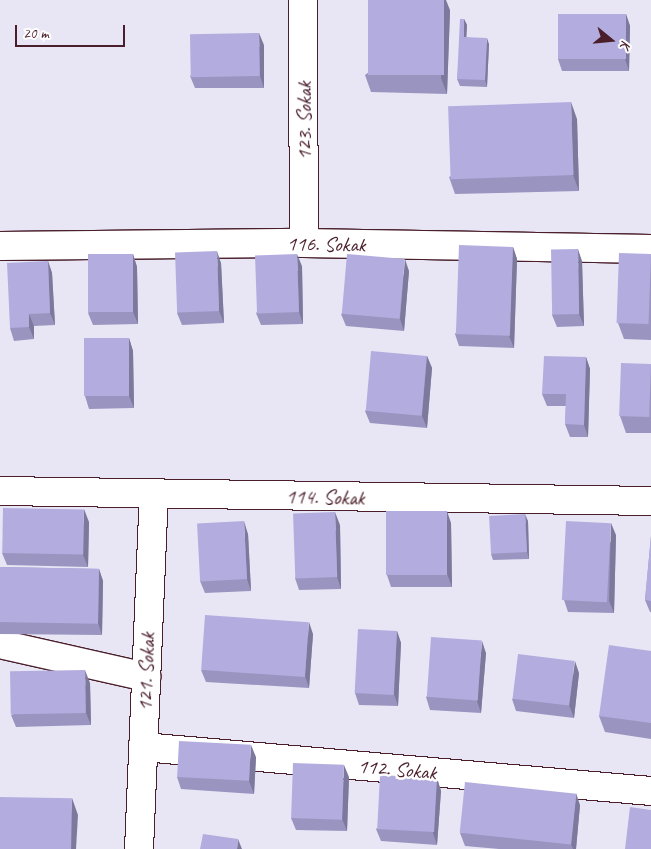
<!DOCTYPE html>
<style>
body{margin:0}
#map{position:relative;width:651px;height:849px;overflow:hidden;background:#e8e6f5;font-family:Caveat,sans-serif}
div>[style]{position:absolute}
.roads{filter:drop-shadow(1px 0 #4a1f2b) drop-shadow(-1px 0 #4a1f2b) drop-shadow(0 1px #4a1f2b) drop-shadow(0 -1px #4a1f2b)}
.minor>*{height:28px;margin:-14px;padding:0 14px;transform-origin:14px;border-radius:14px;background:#fff}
.wall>*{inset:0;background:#9a95c0}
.shaded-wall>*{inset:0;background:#7d799c}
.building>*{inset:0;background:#b3addf;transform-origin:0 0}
span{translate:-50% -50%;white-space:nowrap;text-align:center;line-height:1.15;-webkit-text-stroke:5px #fff;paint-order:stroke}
.street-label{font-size:21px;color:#4a1f2b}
.north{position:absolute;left:586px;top:15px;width:50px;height:50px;-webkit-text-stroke:4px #fff;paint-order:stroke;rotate:107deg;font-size:14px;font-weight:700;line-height:20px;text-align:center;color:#4a1f2b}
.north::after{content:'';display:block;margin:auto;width:18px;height:22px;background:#4a1f2b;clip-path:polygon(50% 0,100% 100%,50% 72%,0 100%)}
.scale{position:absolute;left:15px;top:25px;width:110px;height:22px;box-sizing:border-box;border:2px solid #4a1f2b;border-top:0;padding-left:6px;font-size:15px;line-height:18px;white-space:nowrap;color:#4a1f2b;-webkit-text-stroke:4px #fff;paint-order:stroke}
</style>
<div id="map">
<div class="roads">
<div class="minor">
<i style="left:303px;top:0;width:243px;rotate:89.8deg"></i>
<i style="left:0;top:246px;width:304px;rotate:-0.6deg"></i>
<i style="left:304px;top:243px;width:347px;rotate:1deg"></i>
<i style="left:0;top:491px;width:651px;rotate:0.88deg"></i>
<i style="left:0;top:644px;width:150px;rotate:12.7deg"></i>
<i style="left:143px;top:747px;width:510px;rotate:4.95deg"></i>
<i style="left:139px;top:849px;width:354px;rotate:-87.6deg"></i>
</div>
</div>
<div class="wall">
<i style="clip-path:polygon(450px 10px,447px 94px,371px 92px,365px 75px)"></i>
<i style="clip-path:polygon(626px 14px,630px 26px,629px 71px,562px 71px,558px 59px)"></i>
<i style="clip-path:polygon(464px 19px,467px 25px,466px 37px,489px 44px,487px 87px,460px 86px,457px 79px)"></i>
<i style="clip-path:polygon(264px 45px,264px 88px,195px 88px,190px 76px)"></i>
<i style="clip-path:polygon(577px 119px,579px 191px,455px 194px,449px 177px)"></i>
<i style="clip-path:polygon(513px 247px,517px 259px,514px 348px,459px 346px,455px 334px)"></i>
<i style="clip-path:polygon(133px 254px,137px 267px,138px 324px,93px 325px,88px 313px)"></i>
<i style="clip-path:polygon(651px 254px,651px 340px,624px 339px,618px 323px)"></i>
<i style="clip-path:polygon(48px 261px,52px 273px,55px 325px,34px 326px,34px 339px,14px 341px,10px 328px)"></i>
<i style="clip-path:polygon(582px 261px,584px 326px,557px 327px,552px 315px)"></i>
<i style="clip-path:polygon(221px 263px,224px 323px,182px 325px,177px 313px)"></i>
<i style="clip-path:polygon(302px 266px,303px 324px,261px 325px,256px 313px)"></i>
<i style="clip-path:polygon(409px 271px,404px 331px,346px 326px,341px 314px)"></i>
<i style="clip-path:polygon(129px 338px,133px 351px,134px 408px,89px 409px,85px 396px)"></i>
<i style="clip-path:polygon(427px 356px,432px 368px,427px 428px,370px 423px,365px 411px)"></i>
<i style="clip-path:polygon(586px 357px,590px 369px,588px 437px,570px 437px,565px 424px,566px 406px,547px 406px,542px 394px)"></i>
<i style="clip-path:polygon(651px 364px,651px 433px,626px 433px,620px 416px)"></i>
<i style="clip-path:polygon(528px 521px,529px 559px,493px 560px,491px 554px)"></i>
<i style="clip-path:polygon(89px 522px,88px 567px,7px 565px,2px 553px)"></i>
<i style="clip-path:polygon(451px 523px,452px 587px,391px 587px,387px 575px)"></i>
<i style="clip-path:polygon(340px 525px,341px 589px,299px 590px,295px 578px)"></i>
<i style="clip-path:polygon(248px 534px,251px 591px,205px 593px,200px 581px)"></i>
<i style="clip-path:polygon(616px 535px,614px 613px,568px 612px,564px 600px)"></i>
<i style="clip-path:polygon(651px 536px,651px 612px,650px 612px,645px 600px)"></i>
<i style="clip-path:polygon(0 567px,99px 569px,103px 581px,102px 635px,0 634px)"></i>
<i style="clip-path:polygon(397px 631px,401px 643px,398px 706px,359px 705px,355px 693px)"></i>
<i style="clip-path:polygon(313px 634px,309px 688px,206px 682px,201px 670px)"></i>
<i style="clip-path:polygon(651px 651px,651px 739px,605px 732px,599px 716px)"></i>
<i style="clip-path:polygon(486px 653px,481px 713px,430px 710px,426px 697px)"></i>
<i style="clip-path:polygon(579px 673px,574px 718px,516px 711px,512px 699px)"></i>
<i style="clip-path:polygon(90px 683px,91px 725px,16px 727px,11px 715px)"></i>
<i style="clip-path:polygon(256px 757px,254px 794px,181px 789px,177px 777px)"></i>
<i style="clip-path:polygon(349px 777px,347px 831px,296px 830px,291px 818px)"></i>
<i style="clip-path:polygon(437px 778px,441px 791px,437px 845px,381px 841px,376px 829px)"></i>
<i style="clip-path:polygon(580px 805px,576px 849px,499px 849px,465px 846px,460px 833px)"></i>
</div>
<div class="shaded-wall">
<i style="clip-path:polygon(444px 0,446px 0,450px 10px,447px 94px,441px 78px)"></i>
<i style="clip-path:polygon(626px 14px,630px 26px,629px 71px,625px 59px)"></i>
<i style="clip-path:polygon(464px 19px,467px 25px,466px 44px,464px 37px)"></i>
<i style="clip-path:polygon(259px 33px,264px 45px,264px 88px,260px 76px)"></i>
<i style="clip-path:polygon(487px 38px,489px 44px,487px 87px,485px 80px)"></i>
<i style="clip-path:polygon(571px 102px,577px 119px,579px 191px,573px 175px)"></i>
<i style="clip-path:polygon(513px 247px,517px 259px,514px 348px,509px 336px)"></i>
<i style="clip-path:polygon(578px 249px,582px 261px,584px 326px,579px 314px)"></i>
<i style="clip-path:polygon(217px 251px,221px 263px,224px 323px,219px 311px)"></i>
<i style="clip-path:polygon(133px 254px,137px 267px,138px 324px,133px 312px)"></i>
<i style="clip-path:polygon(297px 254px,302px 266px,303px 324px,299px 312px)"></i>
<i style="clip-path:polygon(405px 259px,409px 271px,404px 331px,400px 319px)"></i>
<i style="clip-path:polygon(48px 261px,52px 273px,55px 325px,50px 313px)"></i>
<i style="clip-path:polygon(29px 314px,34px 326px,34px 339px,29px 327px)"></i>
<i style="clip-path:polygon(129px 338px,133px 351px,134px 408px,129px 396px)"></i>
<i style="clip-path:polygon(427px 356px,432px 368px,427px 428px,422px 416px)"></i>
<i style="clip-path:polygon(586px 357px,590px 369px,588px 437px,584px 425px)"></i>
<i style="clip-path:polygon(84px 509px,89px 522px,88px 567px,83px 555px)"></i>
<i style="clip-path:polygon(447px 511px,451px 523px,452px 587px,447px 574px)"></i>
<i style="clip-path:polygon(335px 512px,340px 525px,341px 589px,337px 577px)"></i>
<i style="clip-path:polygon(525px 514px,528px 521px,529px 559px,527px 552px)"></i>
<i style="clip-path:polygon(244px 521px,248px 534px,251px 591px,247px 579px)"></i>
<i style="clip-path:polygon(611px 523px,616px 535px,614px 613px,609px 601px)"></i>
<i style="clip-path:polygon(99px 569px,103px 581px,102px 635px,98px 623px)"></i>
<i style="clip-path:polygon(309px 622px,313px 634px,309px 688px,305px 676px)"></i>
<i style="clip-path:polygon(397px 631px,401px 643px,398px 706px,394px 694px)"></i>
<i style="clip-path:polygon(482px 641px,486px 653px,481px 713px,477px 701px)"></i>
<i style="clip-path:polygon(575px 661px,579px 673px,574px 718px,569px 705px)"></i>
<i style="clip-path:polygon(85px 670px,90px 683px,91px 725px,86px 713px)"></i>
<i style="clip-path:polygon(251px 745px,256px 757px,254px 794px,249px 781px)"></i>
<i style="clip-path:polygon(344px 765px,349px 777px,347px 831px,342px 819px)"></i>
<i style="clip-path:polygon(437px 778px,441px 791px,437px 845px,433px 833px)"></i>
<i style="clip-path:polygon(576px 793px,580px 805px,576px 849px,573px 849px,571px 844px)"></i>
<i style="clip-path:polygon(72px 798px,78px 815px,76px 849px,69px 849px)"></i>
<i style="clip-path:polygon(238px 839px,242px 849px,237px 849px)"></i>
</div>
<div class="building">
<i style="left:368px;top:0;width:76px;height:75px"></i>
<i style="left:558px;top:14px;width:68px;height:45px"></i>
<i style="clip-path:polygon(460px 19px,464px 19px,464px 37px,487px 38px,485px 80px,457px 79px)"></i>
<i style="left:259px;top:33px;width:43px;height:69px;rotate:89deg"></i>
<i style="left:571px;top:102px;width:73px;height:123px;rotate:88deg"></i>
<i style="left:459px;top:245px;width:54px;height:89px;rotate:2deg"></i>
<i style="left:578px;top:249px;width:65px;height:27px;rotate:89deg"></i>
<i style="left:217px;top:251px;width:60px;height:42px;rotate:88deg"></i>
<i style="left:619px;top:253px;width:32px;height:70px;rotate:2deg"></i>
<i style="left:133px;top:254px;width:58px;height:45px;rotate:90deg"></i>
<i style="left:297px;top:254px;width:58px;height:42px;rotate:88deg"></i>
<i style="left:347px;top:254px;width:58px;height:60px;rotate:5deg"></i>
<i style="clip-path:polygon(48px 261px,50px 313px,29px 314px,29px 327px,10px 328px,7px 263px)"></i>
<i style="left:129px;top:338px;width:58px;height:45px;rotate:90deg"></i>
<i style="left:371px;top:351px;width:56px;height:60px;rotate:5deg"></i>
<i style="clip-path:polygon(544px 356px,586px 357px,584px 425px,565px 424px,566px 394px,542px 394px)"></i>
<i style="left:621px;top:363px;width:30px;height:53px;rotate:2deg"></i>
<i style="left:3px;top:508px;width:81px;height:45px;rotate:1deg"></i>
<i style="left:386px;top:511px;width:61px;height:64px"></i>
<i style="left:335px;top:512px;width:65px;height:42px;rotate:88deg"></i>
<i style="left:525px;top:514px;width:38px;height:36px;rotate:87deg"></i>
<i style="left:244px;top:521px;width:58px;height:47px;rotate:87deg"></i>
<i style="left:566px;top:521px;width:45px;height:79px;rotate:3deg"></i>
<i style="clip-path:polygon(651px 536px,651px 601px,645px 600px)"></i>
<i style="left:0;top:567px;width:99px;height:55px;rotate:1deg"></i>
<i style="left:205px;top:615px;width:104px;height:55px;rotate:4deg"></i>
<i style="left:358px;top:629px;width:39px;height:64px;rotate:3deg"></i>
<i style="left:431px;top:637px;width:51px;height:60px;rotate:4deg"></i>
<i style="clip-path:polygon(609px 645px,651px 651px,651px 723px,599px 716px)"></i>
<i style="left:518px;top:654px;width:57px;height:45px;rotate:7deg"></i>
<i style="left:85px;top:670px;width:43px;height:75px;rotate:89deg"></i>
<i style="left:179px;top:741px;width:72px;height:36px;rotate:3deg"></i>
<i style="left:293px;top:763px;width:51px;height:55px;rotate:2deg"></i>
<i style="left:380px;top:775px;width:57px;height:54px;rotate:3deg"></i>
<i style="left:465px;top:782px;width:112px;height:51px;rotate:6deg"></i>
<i style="left:0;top:797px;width:72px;height:52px;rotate:1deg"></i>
<i style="clip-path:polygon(630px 807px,651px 810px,651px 849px,625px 849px)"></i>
<i style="clip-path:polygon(203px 834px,238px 839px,237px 849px,200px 849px)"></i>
</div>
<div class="street-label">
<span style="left:304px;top:121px;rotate:-90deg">123. Sokak</span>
<span style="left:326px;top:244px;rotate:1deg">116. Sokak</span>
<span style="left:325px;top:497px;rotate:1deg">114. Sokak</span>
<span style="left:146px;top:672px;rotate:-88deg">121. Sokak</span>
<span style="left:397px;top:769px;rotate:5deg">112. Sokak</span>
</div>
<div class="north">K</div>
<div class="scale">20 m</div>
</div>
